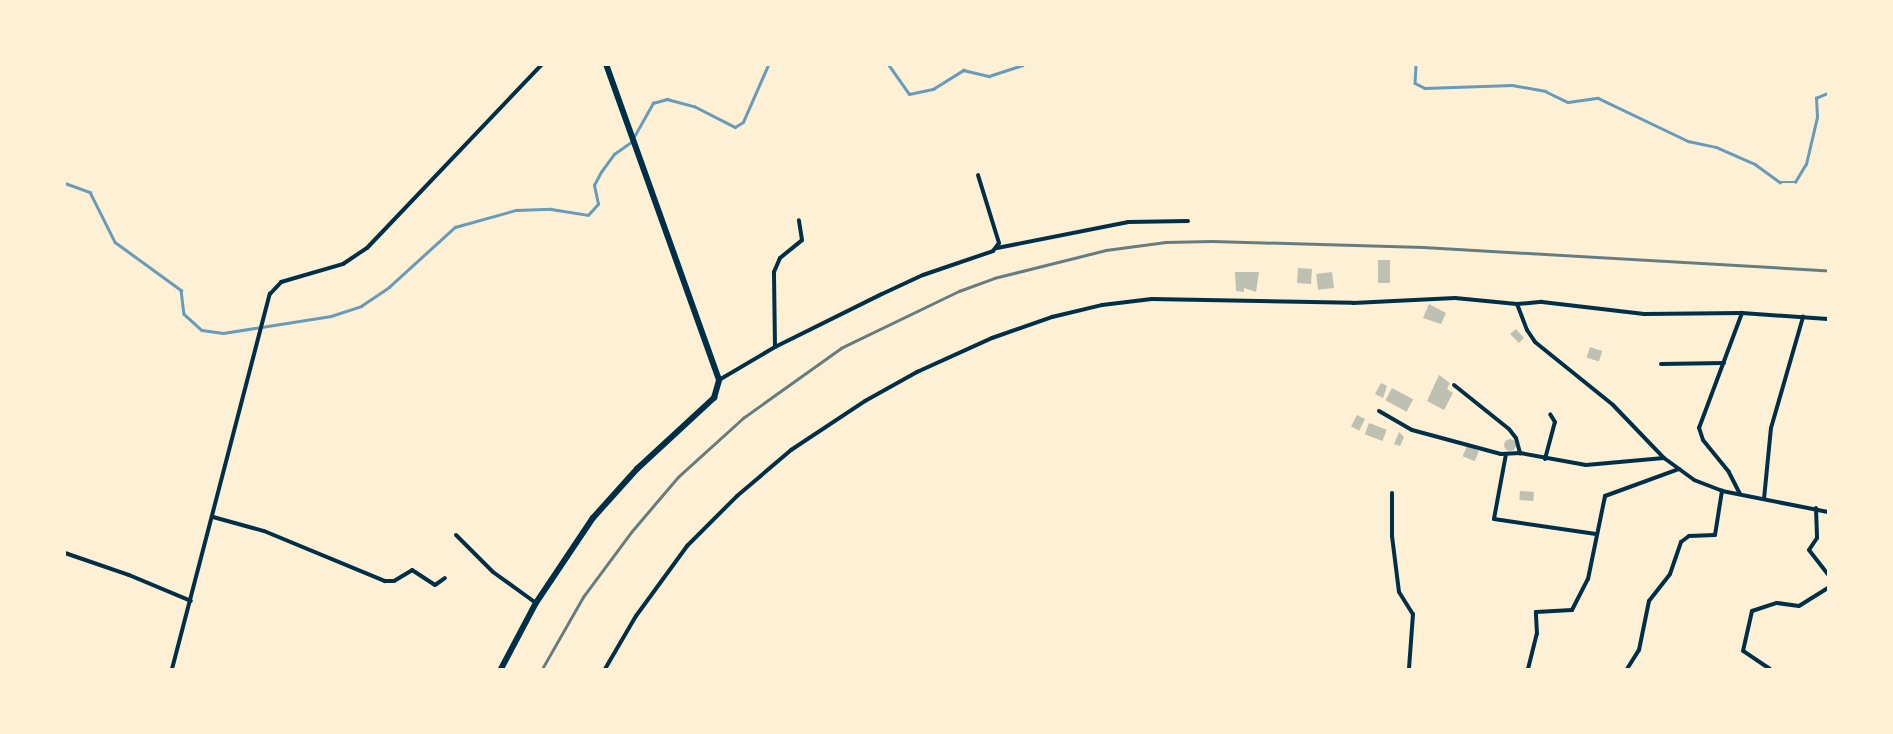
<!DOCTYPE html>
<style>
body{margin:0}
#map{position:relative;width:1893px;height:734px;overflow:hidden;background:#fdf0d5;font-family:Manrope,sans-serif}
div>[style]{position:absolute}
.stream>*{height:2.5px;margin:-1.25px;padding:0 1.25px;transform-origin:1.25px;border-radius:1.25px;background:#669bbc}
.building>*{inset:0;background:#bec0b2;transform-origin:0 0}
.round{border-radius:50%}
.minor>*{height:4px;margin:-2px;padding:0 2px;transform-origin:2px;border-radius:2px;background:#003049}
.secondary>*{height:5.5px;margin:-2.75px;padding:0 2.75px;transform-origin:2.75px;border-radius:2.75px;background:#003049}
.rail>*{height:2.5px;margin:-1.25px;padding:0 1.25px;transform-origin:1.25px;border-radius:1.25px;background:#657d81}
span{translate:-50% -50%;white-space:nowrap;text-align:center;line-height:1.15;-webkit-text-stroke:4.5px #fdf0d5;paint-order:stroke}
.frame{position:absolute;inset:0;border:66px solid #fdf0d5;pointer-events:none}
</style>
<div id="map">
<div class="stream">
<i style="left:889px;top:65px;width:35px;rotate:55deg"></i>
<i style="left:909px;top:94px;width:25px;rotate:-12deg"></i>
<i style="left:933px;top:89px;width:36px;rotate:-32deg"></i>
<i style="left:963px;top:70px;width:27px;rotate:13deg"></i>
<i style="left:989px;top:76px;width:35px;rotate:-18deg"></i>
<i style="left:1416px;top:65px;width:18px;rotate:93deg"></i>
<i style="left:1415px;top:83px;width:11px;rotate:27deg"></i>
<i style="left:1425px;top:88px;width:87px;rotate:-2deg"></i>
<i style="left:1512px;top:85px;width:34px;rotate:10deg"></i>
<i style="left:1545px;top:91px;width:25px;rotate:26deg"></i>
<i style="left:1568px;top:102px;width:30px;rotate:-8deg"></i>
<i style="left:1598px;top:98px;width:100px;rotate:25.5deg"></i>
<i style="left:1688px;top:141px;width:29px;rotate:12deg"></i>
<i style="left:1716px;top:147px;width:43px;rotate:23.6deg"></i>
<i style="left:1755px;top:164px;width:31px;rotate:36deg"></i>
<i style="left:1780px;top:182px;width:15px"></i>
<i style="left:1795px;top:182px;width:21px;rotate:-59deg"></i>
<i style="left:1806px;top:164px;width:48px;rotate:-76.8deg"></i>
<i style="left:1817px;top:117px;width:19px;rotate:-93deg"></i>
<i style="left:1816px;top:98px;width:13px;rotate:-23deg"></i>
<i style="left:65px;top:183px;width:27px;rotate:20deg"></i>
<i style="left:90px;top:192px;width:56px;rotate:63.4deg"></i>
<i style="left:115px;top:242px;width:82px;rotate:36deg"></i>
<i style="left:181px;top:290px;width:24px;rotate:83deg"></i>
<i style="left:184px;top:314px;width:24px;rotate:42deg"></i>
<i style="left:202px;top:330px;width:21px;rotate:8deg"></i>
<i style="left:223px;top:333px;width:109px;rotate:-8.9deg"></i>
<i style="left:331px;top:316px;width:32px;rotate:-18deg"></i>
<i style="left:361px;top:306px;width:34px;rotate:-34deg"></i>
<i style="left:389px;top:287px;width:89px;rotate:-42.3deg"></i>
<i style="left:455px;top:227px;width:63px;rotate:-15.6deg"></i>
<i style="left:516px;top:210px;width:35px;rotate:-2deg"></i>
<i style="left:551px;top:209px;width:37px;rotate:9deg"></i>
<i style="left:588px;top:215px;width:15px;rotate:-48deg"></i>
<i style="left:598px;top:204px;width:19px;rotate:-102deg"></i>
<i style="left:594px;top:185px;width:15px;rotate:-62deg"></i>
<i style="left:601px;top:172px;width:22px;rotate:-54deg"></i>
<i style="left:614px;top:154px;width:21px;rotate:-35deg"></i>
<i style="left:631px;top:142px;width:45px;rotate:-60.6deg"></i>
<i style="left:653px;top:103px;width:15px;rotate:-16deg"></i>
<i style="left:667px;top:99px;width:28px;rotate:15deg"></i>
<i style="left:694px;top:106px;width:46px;rotate:27.1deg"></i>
<i style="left:735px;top:127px;width:9px;rotate:-32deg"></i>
<i style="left:743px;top:122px;width:62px;rotate:-66.3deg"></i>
</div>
<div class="building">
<i style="left:1378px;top:260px;width:12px;height:23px"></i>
<i style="left:1298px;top:268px;width:14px;height:15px;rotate:4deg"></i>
<i style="clip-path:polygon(1235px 272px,1259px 272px,1256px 292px,1244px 288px,1244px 292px,1236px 291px)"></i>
<i style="left:1332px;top:272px;width:16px;height:16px;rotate:83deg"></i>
<i style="clip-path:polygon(1429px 304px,1446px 313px,1441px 324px,1423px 318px)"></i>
<i style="clip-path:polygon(1516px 329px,1524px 338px,1519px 343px,1510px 334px)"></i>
<i style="left:1590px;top:347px;width:13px;height:11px;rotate:18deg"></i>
<i style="clip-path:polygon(1439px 375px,1450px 383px,1447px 389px,1453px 393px,1444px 410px,1427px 401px)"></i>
<i style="clip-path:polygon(1381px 383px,1387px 386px,1383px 398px,1375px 394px)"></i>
<i style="left:1392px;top:388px;width:24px;height:14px;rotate:28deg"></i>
<i style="left:1357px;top:415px;width:9px;height:13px;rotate:27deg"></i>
<i style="left:1369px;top:423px;width:19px;height:12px;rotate:21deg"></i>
<i style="clip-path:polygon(1399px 432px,1404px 437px,1400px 446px,1394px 444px)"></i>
<i class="round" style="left:1504px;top:439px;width:12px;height:12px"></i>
<i style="left:1467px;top:446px;width:13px;height:11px;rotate:23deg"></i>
<i style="left:1520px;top:491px;width:14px;height:9px;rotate:4deg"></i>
</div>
<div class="minor">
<i style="left:997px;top:248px;width:134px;rotate:-11.2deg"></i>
<i style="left:1128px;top:222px;width:60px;rotate:-1deg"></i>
<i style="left:1517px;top:304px;width:28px;rotate:69deg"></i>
<i style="left:1527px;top:330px;width:14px;rotate:56deg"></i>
<i style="left:1535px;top:342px;width:100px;rotate:38.9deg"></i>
<i style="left:1613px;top:405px;width:74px;rotate:46.1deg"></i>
<i style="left:1664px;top:458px;width:37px;rotate:36deg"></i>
<i style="left:1694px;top:480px;width:30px;rotate:21deg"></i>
<i style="left:1722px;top:491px;width:108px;rotate:11.2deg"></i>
<i style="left:775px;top:347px;width:75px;rotate:-90.8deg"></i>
<i style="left:774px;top:272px;width:15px;rotate:-67deg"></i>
<i style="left:780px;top:258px;width:28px;rotate:-39deg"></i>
<i style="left:802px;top:240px;width:20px;rotate:-99deg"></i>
<i style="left:1661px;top:364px;width:63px;rotate:-0.9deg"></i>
<i style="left:719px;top:380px;width:65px;rotate:-30.5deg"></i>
<i style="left:775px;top:347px;width:119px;rotate:-26.4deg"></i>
<i style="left:882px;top:294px;width:45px;rotate:-24.9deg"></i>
<i style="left:923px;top:275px;width:74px;rotate:-18.9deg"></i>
<i style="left:993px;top:251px;width:10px;rotate:-53deg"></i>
<i style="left:999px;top:243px;width:71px;rotate:-107.2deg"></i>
<i style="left:1454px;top:385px;width:70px;rotate:38.7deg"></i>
<i style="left:1509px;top:429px;width:11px;rotate:52deg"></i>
<i style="left:1516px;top:438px;width:16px;rotate:75deg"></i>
<i style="left:1379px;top:411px;width:38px;rotate:30deg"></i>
<i style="left:1412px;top:430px;width:92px;rotate:15.1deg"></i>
<i style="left:1501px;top:454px;width:19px;rotate:-3deg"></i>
<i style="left:1520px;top:453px;width:67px;rotate:10.3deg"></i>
<i style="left:1586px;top:465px;width:78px;rotate:-5.1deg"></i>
<i style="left:1506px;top:454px;width:66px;rotate:100.5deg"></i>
<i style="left:1494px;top:519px;width:103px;rotate:8.4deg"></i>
<i style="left:1545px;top:459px;width:38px;rotate:-75deg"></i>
<i style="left:1555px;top:422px;width:9px;rotate:-122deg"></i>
<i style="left:1392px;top:493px;width:43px;rotate:90deg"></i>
<i style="left:1392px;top:536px;width:56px;rotate:82.9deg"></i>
<i style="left:1399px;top:592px;width:26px;rotate:58deg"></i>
<i style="left:1413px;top:614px;width:55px;rotate:94.2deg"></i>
<i style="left:1740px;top:494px;width:25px;rotate:-117deg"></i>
<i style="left:1729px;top:472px;width:41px;rotate:-129.1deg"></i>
<i style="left:1703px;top:440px;width:13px;rotate:-108deg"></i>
<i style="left:1699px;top:428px;width:123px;rotate:-69.5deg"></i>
<i style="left:1764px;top:499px;width:71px;rotate:-84.4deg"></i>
<i style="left:1771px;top:428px;width:116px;rotate:-73.9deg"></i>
<i style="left:1816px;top:508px;width:30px;rotate:88deg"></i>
<i style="left:1817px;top:538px;width:14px;rotate:124deg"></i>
<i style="left:1809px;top:550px;width:31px;rotate:52deg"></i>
<i style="left:213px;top:517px;width:53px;rotate:15.4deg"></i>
<i style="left:264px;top:531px;width:131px;rotate:22.5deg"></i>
<i style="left:385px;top:581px;width:9px"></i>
<i style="left:394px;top:581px;width:21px;rotate:-31deg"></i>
<i style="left:412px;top:570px;width:27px;rotate:33deg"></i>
<i style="left:435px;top:585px;width:12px;rotate:-35deg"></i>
<i style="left:456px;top:535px;width:52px;rotate:45deg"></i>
<i style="left:493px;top:572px;width:53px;rotate:35.8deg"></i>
<i style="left:65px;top:553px;width:68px;rotate:19deg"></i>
<i style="left:129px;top:575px;width:67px;rotate:22.8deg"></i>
<i style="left:172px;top:669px;width:388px;rotate:-75.4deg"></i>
<i style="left:270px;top:294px;width:16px;rotate:-47deg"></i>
<i style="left:281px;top:282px;width:65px;rotate:-16.2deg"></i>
<i style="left:343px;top:264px;width:29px;rotate:-34deg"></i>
<i style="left:367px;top:248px;width:253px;rotate:-46.4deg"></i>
<i style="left:605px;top:669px;width:61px;rotate:-59.7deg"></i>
<i style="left:636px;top:616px;width:87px;rotate:-53.9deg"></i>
<i style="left:687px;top:546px;width:71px;rotate:-45deg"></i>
<i style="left:737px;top:496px;width:71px;rotate:-40.4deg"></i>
<i style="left:791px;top:450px;width:89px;rotate:-33.5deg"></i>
<i style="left:865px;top:401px;width:60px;rotate:-29.1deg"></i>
<i style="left:917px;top:372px;width:82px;rotate:-24.4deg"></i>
<i style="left:992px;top:338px;width:64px;rotate:-19.3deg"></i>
<i style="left:1052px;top:317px;width:51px;rotate:-13.5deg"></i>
<i style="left:1102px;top:305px;width:50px;rotate:-6.8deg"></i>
<i style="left:1152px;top:299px;width:201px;rotate:1.1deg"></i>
<i style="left:1353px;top:303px;width:102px;rotate:-2.8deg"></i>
<i style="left:1455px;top:298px;width:62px;rotate:5.5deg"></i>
<i style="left:1517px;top:304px;width:25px;rotate:-5deg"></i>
<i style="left:1542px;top:302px;width:103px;rotate:6.7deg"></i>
<i style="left:1644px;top:314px;width:98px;rotate:-0.6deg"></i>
<i style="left:1742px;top:313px;width:86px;rotate:4deg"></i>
<i style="left:1528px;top:669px;width:36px;rotate:-76deg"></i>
<i style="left:1537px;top:634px;width:22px;rotate:-93deg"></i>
<i style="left:1536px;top:612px;width:36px;rotate:-3deg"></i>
<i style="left:1572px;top:610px;width:35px;rotate:-63deg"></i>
<i style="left:1588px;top:579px;width:85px;rotate:-78.4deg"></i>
<i style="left:1605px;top:496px;width:79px;rotate:-20deg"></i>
<i style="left:1627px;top:669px;width:22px;rotate:-58deg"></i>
<i style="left:1639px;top:650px;width:50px;rotate:-78.5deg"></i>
<i style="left:1649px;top:601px;width:34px;rotate:-52deg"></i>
<i style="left:1670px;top:574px;width:34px;rotate:-71deg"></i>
<i style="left:1681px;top:542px;width:10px;rotate:-37deg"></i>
<i style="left:1689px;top:536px;width:26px;rotate:-2deg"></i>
<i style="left:1715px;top:535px;width:45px;rotate:-81deg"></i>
<i style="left:1770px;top:669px;width:32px;rotate:-146deg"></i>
<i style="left:1743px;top:651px;width:41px;rotate:-77.3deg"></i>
<i style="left:1752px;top:611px;width:26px;rotate:-18deg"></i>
<i style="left:1777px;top:603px;width:22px;rotate:8deg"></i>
<i style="left:1799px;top:606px;width:34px;rotate:-32deg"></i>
</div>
<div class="secondary">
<i style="left:501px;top:669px;width:75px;rotate:-62.1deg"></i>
<i style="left:536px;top:603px;width:102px;rotate:-56.2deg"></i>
<i style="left:593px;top:518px;width:66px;rotate:-48.1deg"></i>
<i style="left:637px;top:469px;width:105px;rotate:-42.7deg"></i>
<i style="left:714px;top:398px;width:19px;rotate:-74deg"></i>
<i style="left:719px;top:380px;width:335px;rotate:-109.7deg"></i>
</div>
<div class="rail">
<i style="left:542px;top:669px;width:83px;rotate:-60.3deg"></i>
<i style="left:583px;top:597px;width:82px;rotate:-53.4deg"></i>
<i style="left:632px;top:531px;width:71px;rotate:-49.6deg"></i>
<i style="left:678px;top:477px;width:88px;rotate:-42.2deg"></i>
<i style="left:743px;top:418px;width:120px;rotate:-35.5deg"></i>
<i style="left:841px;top:348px;width:131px;rotate:-25.8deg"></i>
<i style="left:959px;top:291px;width:37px;rotate:-20deg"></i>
<i style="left:994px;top:278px;width:115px;rotate:-14deg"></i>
<i style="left:1106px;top:250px;width:60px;rotate:-7.7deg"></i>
<i style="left:1165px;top:242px;width:47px;rotate:-1.2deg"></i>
<i style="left:1212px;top:241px;width:211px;rotate:1.6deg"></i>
<i style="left:1423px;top:247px;width:406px;rotate:3.3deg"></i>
</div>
<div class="frame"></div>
</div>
